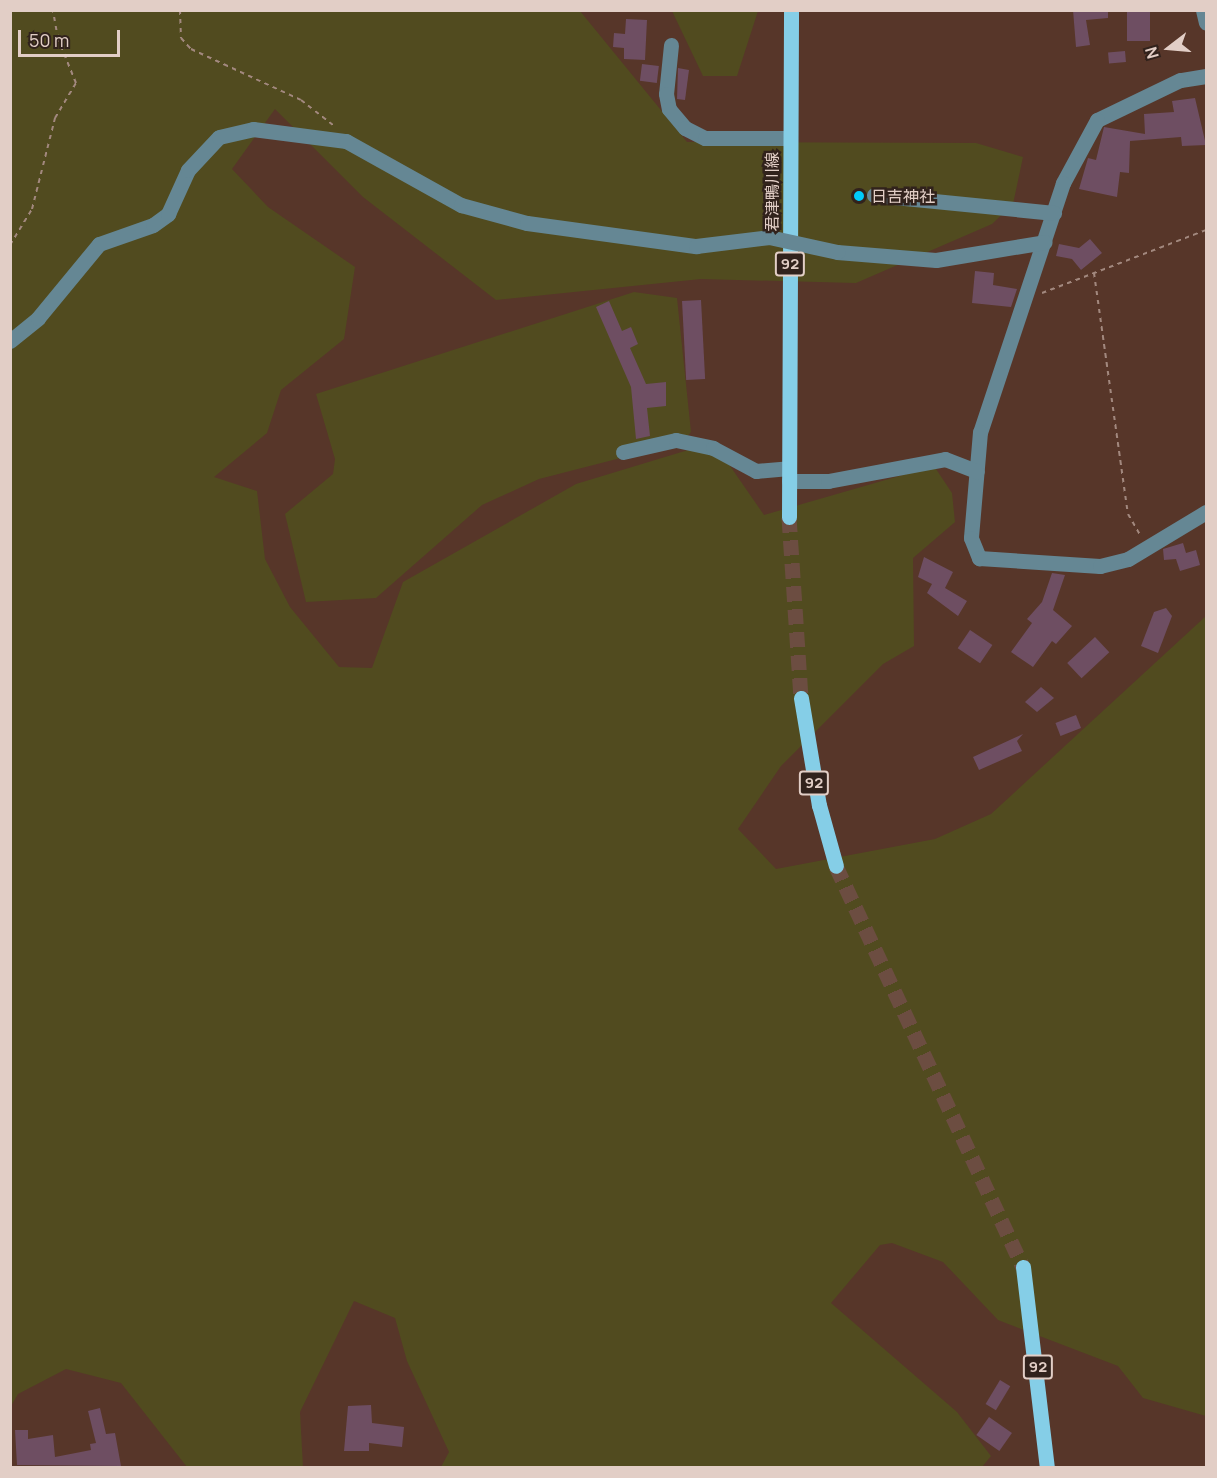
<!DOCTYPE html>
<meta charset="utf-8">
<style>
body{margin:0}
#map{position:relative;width:1217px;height:1478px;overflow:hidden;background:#573629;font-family:Manrope,"Noto Sans JP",sans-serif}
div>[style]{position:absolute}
.green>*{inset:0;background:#514b1f}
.building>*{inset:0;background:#6e4e62;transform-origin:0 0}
.major-tunnel>*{height:15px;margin-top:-7.5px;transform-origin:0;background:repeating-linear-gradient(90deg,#6c4d41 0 15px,transparent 0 23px)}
.path>*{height:2px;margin-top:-1px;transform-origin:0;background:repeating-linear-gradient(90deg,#a2887e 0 4.5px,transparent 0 9px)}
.minor>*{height:15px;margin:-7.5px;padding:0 7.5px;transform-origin:7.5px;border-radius:7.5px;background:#658794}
.major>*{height:15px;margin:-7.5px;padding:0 7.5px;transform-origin:7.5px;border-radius:7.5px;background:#85cee7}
.minor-bridge>*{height:15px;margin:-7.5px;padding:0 7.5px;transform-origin:7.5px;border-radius:7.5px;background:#658794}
.dots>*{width:16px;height:16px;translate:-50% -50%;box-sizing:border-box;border:3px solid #31221c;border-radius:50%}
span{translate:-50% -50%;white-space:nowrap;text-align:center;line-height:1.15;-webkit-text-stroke:5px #31221c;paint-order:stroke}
.shield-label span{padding:2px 4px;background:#31221c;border:2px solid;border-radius:4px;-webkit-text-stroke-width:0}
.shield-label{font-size:15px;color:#e2cec6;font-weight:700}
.street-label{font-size:16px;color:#e2cec6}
.poi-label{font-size:16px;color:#e2cec6}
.left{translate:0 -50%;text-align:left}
.frame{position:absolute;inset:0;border:12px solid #e2cec6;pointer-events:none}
.north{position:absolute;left:1139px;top:18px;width:60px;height:60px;-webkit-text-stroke:4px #31221c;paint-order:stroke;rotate:254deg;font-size:16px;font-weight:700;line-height:24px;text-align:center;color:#e2cec6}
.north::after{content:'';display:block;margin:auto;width:21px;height:27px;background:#e2cec6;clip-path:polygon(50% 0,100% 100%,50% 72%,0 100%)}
.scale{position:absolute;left:18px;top:30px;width:102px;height:27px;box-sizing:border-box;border:3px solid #e2cec6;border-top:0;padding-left:8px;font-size:18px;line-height:21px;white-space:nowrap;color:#e2cec6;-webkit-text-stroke:4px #31221c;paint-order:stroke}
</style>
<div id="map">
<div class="green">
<i style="clip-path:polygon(11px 11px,580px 11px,687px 142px,976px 143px,1023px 157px,1013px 204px,992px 224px,856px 283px,701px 279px,496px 300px,363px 197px,275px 109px,232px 169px,268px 207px,355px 267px,344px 339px,281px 390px,267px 433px,214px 477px,257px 491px,265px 559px,290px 607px,339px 667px,372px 668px,403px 582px,576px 484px,698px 447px,728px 463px,764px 515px,934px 466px,952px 493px,955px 522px,913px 558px,914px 646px,883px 664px,781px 766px,738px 829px,776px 869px,935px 839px,991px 814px,1206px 616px,1206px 1416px,1143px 1398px,1118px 1366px,998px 1320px,943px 1262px,892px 1243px,880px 1245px,831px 1303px,957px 1412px,991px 1456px,982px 1467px,441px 1467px,449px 1452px,407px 1361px,395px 1318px,354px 1301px,300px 1412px,303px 1467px,187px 1467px,121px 1383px,66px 1369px,18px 1394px,11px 1406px)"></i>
<i style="clip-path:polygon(672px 11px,758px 11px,737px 76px,703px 76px)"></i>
<i style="clip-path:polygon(634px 292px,677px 298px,691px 432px,683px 442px,539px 479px,482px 505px,376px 598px,306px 602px,285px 514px,333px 474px,335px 459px,316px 394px)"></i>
</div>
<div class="building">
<i style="clip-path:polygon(1073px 10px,1108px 10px,1108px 18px,1086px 20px,1090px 45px,1076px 47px)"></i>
<i style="left:1127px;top:10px;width:23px;height:31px"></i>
<i style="clip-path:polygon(626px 19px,647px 20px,645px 60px,624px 59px,624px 48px,613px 47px,614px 33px,625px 34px)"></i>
<i style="left:1125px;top:51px;width:11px;height:17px;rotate:85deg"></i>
<i style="left:642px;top:64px;width:17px;height:17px;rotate:7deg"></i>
<i style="clip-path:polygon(678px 68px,689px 70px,685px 100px,677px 99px)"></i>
<i style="clip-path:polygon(1195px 98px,1206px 145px,1182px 146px,1181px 137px,1130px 141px,1129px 173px,1120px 172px,1117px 197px,1079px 189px,1088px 158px,1096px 160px,1104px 127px,1145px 134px,1144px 114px,1174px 112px,1172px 101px)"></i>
<i style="clip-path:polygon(1090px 239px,1102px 253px,1081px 270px,1072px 259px,1056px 256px,1059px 244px,1079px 248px)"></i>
<i style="clip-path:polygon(975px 271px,994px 273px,993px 285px,1017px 289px,1011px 307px,972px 303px)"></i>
<i style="left:701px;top:300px;width:79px;height:19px;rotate:87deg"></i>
<i style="clip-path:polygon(609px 301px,622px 331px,631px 327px,638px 344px,630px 348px,646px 384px,666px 382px,666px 406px,647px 408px,650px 436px,636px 439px,631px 387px,596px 307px)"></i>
<i style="clip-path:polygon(1183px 543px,1186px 553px,1196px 550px,1200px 565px,1180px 571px,1176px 559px,1164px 560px,1163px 549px)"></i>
<i style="clip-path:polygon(924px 557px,953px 572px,945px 588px,967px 601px,958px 616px,927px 593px,932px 584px,918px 577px)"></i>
<i style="clip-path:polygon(1052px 573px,1065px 575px,1053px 610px,1072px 626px,1056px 644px,1052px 641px,1033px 667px,1011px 652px,1032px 623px,1027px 619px,1042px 602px)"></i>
<i style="clip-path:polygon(1166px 608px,1172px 616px,1158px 653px,1141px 646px,1154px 612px)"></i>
<i style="left:970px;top:630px;width:27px;height:22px;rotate:34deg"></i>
<i style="left:1095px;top:637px;width:21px;height:38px;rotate:47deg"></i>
<i style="clip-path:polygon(1041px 687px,1054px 698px,1037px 712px,1025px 702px)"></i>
<i style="left:1076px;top:715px;width:14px;height:22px;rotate:69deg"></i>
<i style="clip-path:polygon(1023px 734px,1017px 741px,1022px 751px,979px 770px,973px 757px)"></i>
<i style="left:1000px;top:1380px;width:12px;height:28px;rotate:31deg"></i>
<i style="clip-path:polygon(371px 1405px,372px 1423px,404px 1427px,402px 1447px,369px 1443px,369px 1451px,344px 1451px,348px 1406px)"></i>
<i style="clip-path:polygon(100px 1408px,106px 1434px,115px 1433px,121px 1466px,17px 1465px,15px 1430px,28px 1430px,28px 1439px,53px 1435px,55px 1457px,91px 1450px,90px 1444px,96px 1443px,88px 1411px)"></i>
<i style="left:989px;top:1417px;width:28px;height:22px;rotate:35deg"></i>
</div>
<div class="major-tunnel">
<i style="left:789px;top:517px;width:181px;rotate:86.2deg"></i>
<i style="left:836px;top:866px;width:442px;rotate:65deg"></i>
</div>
<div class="path">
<i style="left:180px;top:10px;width:28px;rotate:88deg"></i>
<i style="left:181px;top:38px;width:15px;rotate:48deg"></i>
<i style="left:191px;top:49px;width:121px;rotate:24.9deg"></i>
<i style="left:301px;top:100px;width:41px;rotate:38deg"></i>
<i style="left:10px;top:245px;width:42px;rotate:-58.6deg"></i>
<i style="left:32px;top:209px;width:94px;rotate:-75.8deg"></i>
<i style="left:55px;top:118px;width:41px;rotate:-59deg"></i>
<i style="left:76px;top:83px;width:48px;rotate:-112.2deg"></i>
<i style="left:58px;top:39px;width:29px;rotate:-100deg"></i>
<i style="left:1094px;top:273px;width:243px;rotate:82deg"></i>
<i style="left:1128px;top:514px;width:24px;rotate:60deg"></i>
<i style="left:1042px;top:293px;width:176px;rotate:-21deg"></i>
</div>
<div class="minor">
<i style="left:1203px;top:10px;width:13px;rotate:77deg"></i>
<i style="left:671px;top:45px;width:49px;rotate:95.8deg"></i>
<i style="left:666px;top:94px;width:15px;rotate:79deg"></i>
<i style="left:669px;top:109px;width:25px;rotate:50deg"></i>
<i style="left:685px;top:128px;width:22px;rotate:27deg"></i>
<i style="left:705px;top:138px;width:85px"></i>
<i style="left:1206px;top:76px;width:26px;rotate:171deg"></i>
<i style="left:1180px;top:80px;width:92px;rotate:154.3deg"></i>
<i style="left:1097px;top:120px;width:72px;rotate:118.4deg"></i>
<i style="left:1063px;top:183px;width:262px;rotate:108.4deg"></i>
<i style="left:980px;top:432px;width:106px;rotate:94.9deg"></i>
<i style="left:971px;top:538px;width:22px;rotate:68deg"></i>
<i style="left:979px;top:558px;width:121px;rotate:3.8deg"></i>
<i style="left:1100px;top:566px;width:29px;rotate:-14deg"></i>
<i style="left:1128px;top:559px;width:91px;rotate:-31.1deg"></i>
<i style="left:874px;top:195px;width:181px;rotate:5.7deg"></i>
<i style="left:837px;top:252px;width:99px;rotate:4.6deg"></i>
<i style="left:936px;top:260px;width:110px;rotate:-9.4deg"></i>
<i style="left:10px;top:341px;width:36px;rotate:-39deg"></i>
<i style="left:38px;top:318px;width:96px;rotate:-50.5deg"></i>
<i style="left:99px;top:244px;width:57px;rotate:-19.4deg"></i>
<i style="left:153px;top:225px;width:19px;rotate:-36deg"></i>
<i style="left:168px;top:214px;width:48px;rotate:-65.6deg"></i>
<i style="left:188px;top:170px;width:45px;rotate:-46.8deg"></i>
<i style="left:219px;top:137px;width:35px;rotate:-13deg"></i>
<i style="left:253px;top:129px;width:94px;rotate:7.4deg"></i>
<i style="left:346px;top:141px;width:132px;rotate:29.1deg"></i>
<i style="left:461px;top:205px;width:68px;rotate:15.3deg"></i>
<i style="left:527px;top:223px;width:171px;rotate:7.8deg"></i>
<i style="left:696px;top:246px;width:74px;rotate:-7deg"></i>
<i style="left:623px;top:452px;width:54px;rotate:-12.8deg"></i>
<i style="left:676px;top:440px;width:38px;rotate:12deg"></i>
<i style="left:713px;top:448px;width:49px;rotate:28.1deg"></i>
<i style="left:756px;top:471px;width:33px;rotate:-5deg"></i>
<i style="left:789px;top:481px;width:39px"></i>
<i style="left:828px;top:481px;width:119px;rotate:-10.6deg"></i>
<i style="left:945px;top:459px;width:34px;rotate:21deg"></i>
</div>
<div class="major">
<i style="left:789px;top:517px;width:507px;rotate:-89.77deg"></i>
<i style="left:801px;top:698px;width:109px;rotate:80.5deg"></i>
<i style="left:819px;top:805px;width:63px;rotate:74.4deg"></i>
<i style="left:1023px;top:1267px;width:202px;rotate:83.2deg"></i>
</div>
<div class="minor-bridge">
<i style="left:769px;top:237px;width:70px;rotate:12.4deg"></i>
</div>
<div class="dots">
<i style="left:859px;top:196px;background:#01cbf9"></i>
</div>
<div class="shield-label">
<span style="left:790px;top:264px">92</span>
<span style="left:814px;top:783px">92</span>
<span style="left:1038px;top:1367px">92</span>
</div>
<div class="street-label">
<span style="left:772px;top:192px;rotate:-90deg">君津鴨川線</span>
</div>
<div class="poi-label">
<span class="left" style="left:871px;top:196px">日吉神社</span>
</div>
<div class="frame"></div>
<div class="north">N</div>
<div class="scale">50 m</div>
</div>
